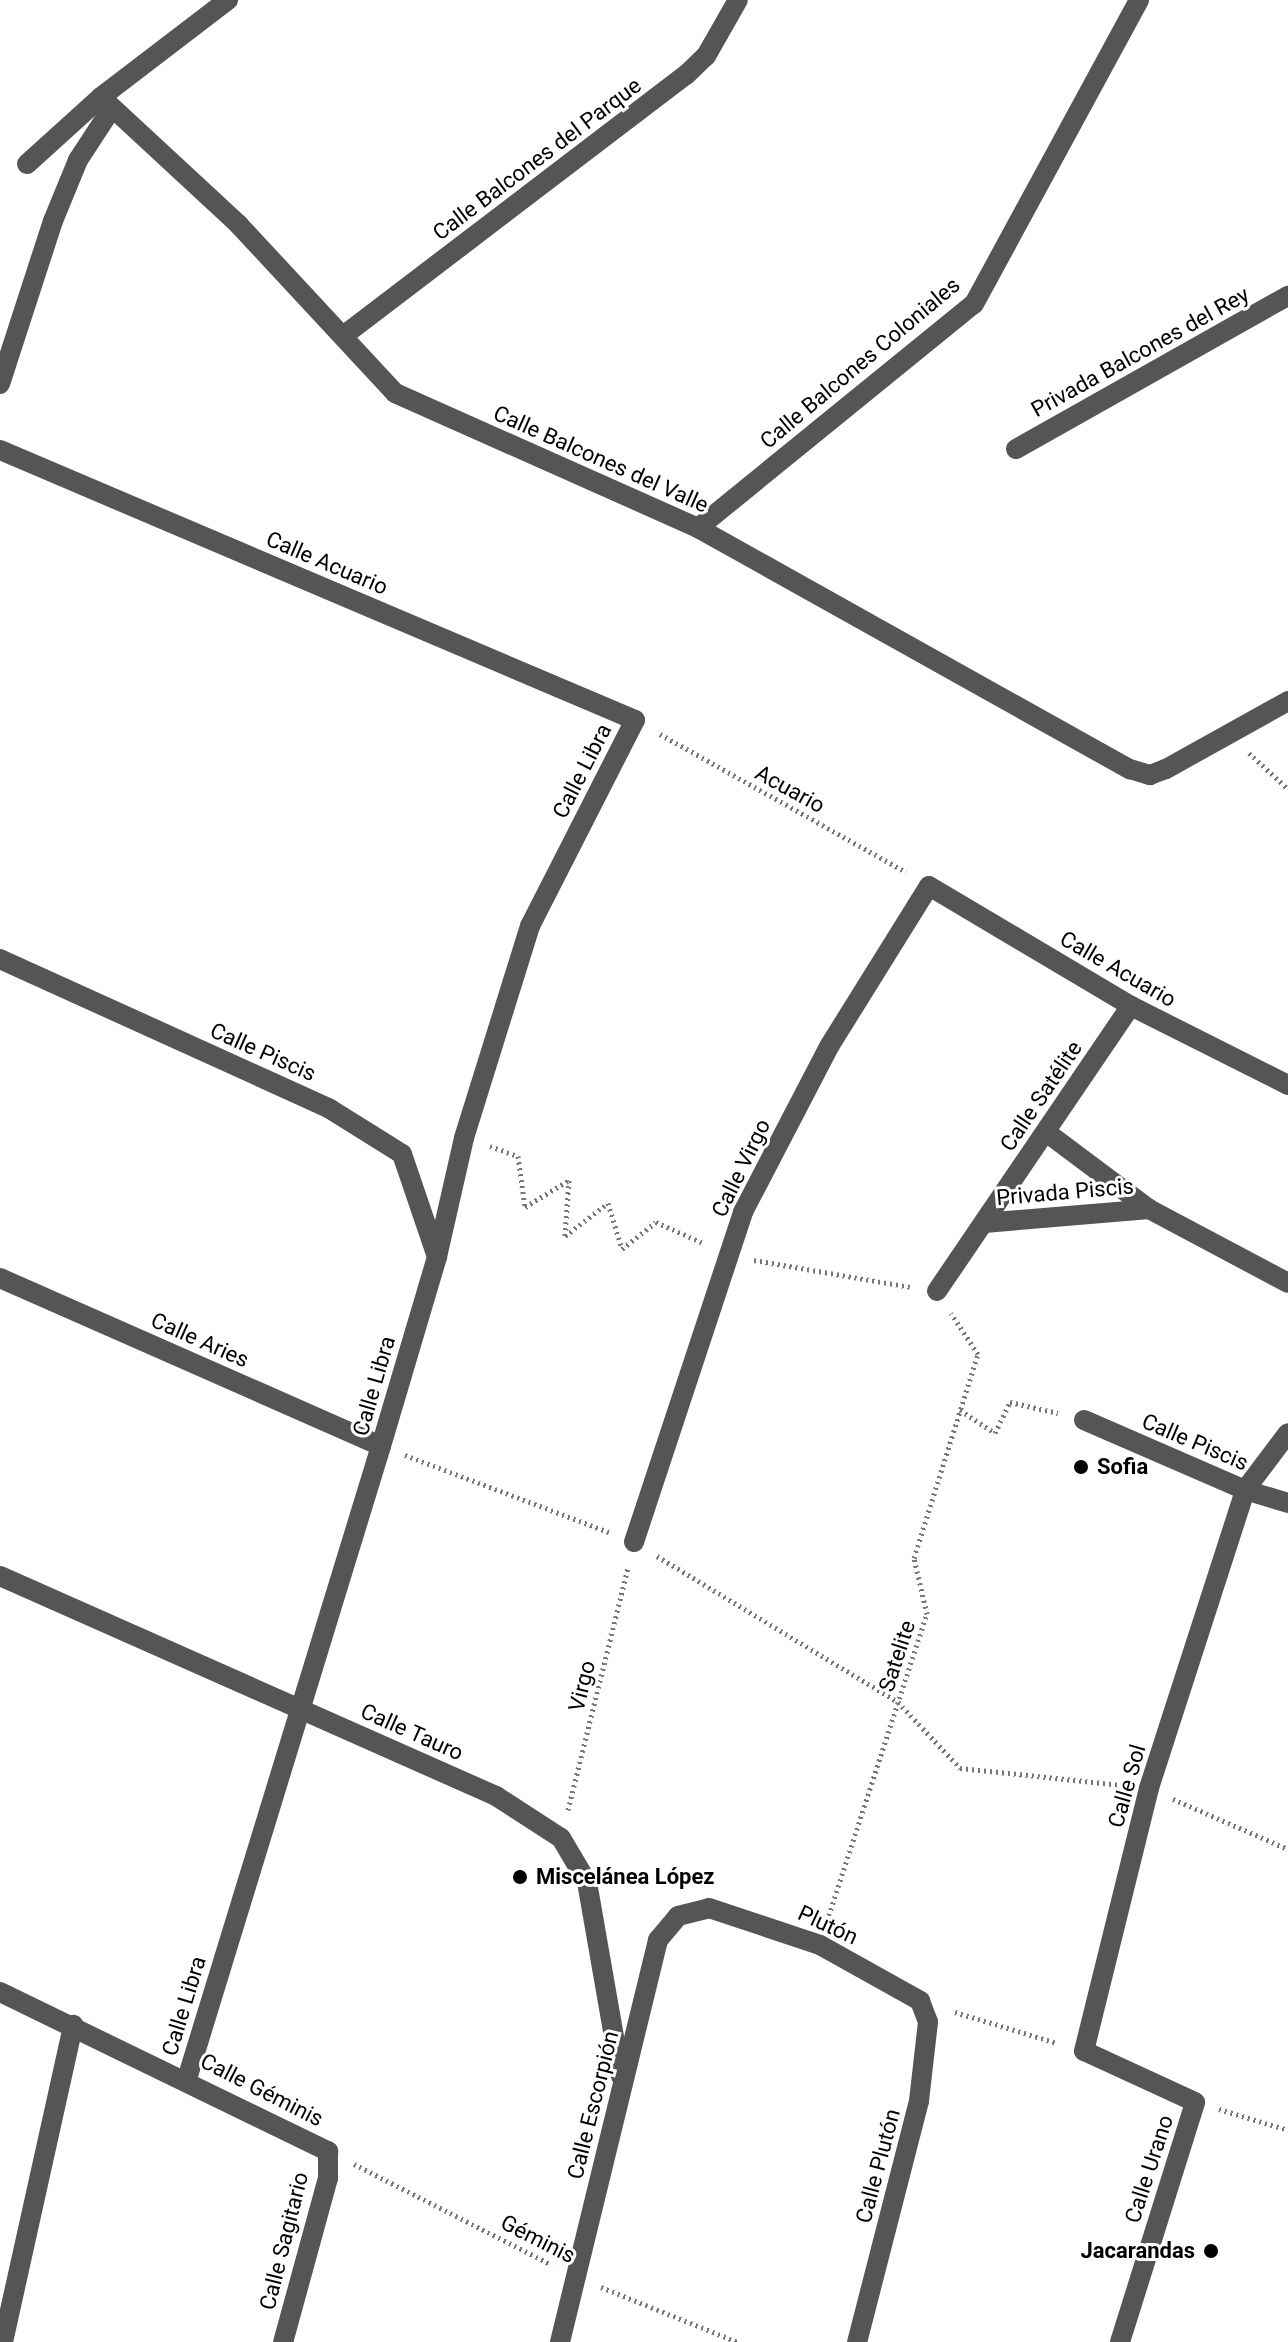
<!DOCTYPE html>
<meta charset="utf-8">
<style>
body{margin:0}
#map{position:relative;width:1288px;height:2342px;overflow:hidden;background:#fff;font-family:Roboto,sans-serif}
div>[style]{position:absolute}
.path>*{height:5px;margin-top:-2.5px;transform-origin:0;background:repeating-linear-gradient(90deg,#777 0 2px,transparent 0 6px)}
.minor>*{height:20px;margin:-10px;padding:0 10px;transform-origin:10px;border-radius:10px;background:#555}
.dots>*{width:22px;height:22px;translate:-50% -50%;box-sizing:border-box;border:4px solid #fff;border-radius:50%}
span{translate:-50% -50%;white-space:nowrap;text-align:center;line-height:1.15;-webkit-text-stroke:6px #fff;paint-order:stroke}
.street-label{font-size:22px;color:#000}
.poi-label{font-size:22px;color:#000;font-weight:700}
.left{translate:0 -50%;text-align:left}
.right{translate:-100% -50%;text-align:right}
</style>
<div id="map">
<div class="path">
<i style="left:660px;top:734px;width:282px;rotate:29.3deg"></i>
<i style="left:1249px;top:753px;width:53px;rotate:42.7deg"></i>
<i style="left:490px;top:1146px;width:30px;rotate:20deg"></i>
<i style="left:518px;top:1156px;width:51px;rotate:82.2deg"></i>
<i style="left:525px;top:1207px;width:52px;rotate:-31.5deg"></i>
<i style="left:569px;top:1180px;width:56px;rotate:94.1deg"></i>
<i style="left:565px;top:1236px;width:54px;rotate:-37.5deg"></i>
<i style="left:608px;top:1203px;width:48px;rotate:73.1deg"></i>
<i style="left:622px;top:1249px;width:43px;rotate:-38.5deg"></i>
<i style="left:656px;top:1222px;width:51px;rotate:24.1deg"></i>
<i style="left:754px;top:1260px;width:158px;rotate:9.8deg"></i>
<i style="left:960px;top:1410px;width:42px;rotate:33.3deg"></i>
<i style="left:995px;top:1433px;width:34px;rotate:-64deg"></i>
<i style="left:1010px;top:1402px;width:49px;rotate:12.9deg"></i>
<i style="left:405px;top:1455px;width:218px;rotate:20.7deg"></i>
<i style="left:657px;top:1556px;width:282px;rotate:31.2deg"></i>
<i style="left:898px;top:1702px;width:91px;rotate:46.8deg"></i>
<i style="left:960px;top:1768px;width:162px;rotate:6deg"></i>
<i style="left:1173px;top:1799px;width:125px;rotate:23.5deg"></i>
<i style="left:568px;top:1810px;width:250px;rotate:-76.1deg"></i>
<i style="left:827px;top:1921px;width:323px;rotate:-72deg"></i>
<i style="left:927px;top:1614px;width:57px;rotate:-103.1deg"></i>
<i style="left:914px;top:1558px;width:214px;rotate:-72.6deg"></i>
<i style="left:978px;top:1354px;width:49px;rotate:-123.4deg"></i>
<i style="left:955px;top:2012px;width:107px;rotate:16.9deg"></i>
<i style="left:1219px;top:2109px;width:72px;rotate:16.9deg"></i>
<i style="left:354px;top:2164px;width:222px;rotate:27deg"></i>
<i style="left:601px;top:2287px;width:148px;rotate:21.9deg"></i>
</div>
<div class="minor">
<i style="left:101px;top:97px;width:188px;rotate:42.8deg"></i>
<i style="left:239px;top:225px;width:229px;rotate:47.1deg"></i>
<i style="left:395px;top:393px;width:332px;rotate:24deg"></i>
<i style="left:698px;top:528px;width:495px;rotate:29.2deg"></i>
<i style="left:1130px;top:769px;width:21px;rotate:17deg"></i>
<i style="left:1150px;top:775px;width:17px;rotate:-21deg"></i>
<i style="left:1166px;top:769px;width:140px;rotate:-29.1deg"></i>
<i style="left:27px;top:164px;width:100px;rotate:-42.2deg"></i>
<i style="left:101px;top:97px;width:160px;rotate:-37.4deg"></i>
<i style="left:343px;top:336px;width:431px;rotate:-37.3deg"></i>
<i style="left:686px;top:75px;width:28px;rotate:-44deg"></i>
<i style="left:706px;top:56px;width:64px;rotate:-60.3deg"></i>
<i style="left:0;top:384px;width:171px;rotate:-72deg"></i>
<i style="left:53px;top:221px;width:66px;rotate:-67.7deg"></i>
<i style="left:78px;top:160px;width:62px;rotate:-56.8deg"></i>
<i style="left:1016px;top:449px;width:312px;rotate:-29.4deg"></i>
<i style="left:0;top:450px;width:690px;rotate:23.04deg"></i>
<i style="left:635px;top:720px;width:231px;rotate:117deg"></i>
<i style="left:530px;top:926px;width:222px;rotate:107.3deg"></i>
<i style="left:464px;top:1138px;width:122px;rotate:102.8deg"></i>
<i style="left:437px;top:1257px;width:197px;rotate:106.5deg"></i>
<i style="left:381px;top:1446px;width:662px;rotate:107.04deg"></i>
<i style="left:698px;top:528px;width:355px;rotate:-39.1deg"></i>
<i style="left:974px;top:304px;width:346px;rotate:-61.5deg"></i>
<i style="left:0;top:959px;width:362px;rotate:24.4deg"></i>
<i style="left:330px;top:1109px;width:85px;rotate:32deg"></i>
<i style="left:402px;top:1154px;width:109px;rotate:71.2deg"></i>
<i style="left:1046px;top:1132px;width:129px;rotate:36.8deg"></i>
<i style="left:1149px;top:1209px;width:157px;rotate:28deg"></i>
<i style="left:984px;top:1223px;width:166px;rotate:-4.8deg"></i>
<i style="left:0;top:1278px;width:416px;rotate:23.8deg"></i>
<i style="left:937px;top:1291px;width:345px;rotate:-55.8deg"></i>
<i style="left:1084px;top:1420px;width:176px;rotate:23.5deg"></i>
<i style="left:1245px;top:1490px;width:45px;rotate:16.8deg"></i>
<i style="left:634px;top:1542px;width:348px;rotate:-71.7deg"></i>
<i style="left:743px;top:1212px;width:188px;rotate:-62.5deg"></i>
<i style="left:830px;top:1045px;width:187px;rotate:-58.1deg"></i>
<i style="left:929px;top:886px;width:235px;rotate:30.7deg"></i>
<i style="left:1131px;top:1006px;width:176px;rotate:26.7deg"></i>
<i style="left:0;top:1576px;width:543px;rotate:23.92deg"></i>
<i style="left:496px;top:1796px;width:77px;rotate:32.9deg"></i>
<i style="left:561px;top:1838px;width:51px;rotate:59.4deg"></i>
<i style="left:587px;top:1882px;width:197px;rotate:80.1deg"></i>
<i style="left:0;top:1992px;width:365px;rotate:25.9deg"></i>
<i style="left:328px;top:2151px;width:27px;rotate:90deg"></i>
<i style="left:328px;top:2178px;width:170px;rotate:105.3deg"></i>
<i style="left:3px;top:2342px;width:325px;rotate:-77.5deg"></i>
<i style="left:560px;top:2342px;width:414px;rotate:-76.3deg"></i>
<i style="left:658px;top:1940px;width:31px;rotate:-50deg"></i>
<i style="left:678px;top:1916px;width:32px;rotate:-14deg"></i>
<i style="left:709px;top:1908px;width:117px;rotate:18.4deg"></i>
<i style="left:820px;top:1945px;width:115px;rotate:29.2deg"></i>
<i style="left:920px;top:2001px;width:22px;rotate:69deg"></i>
<i style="left:928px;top:2022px;width:80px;rotate:96.5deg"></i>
<i style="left:919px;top:2101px;width:249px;rotate:104.4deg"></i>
<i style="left:1120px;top:2342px;width:251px;rotate:-72.6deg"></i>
<i style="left:1195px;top:2102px;width:122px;rotate:-155.3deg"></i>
<i style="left:1084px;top:2051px;width:271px;rotate:-76.1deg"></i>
<i style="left:1149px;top:1788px;width:313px;rotate:-72.1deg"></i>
<i style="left:1245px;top:1490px;width:71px;rotate:-53deg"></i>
</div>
<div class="dots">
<i style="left:1081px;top:1467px;background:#000"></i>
<i style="left:520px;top:1877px;background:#000"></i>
<i style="left:1211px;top:2251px;background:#000"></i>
</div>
<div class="street-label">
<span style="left:537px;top:159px;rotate:-37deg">Calle Balcones del Parque</span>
<span style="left:1140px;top:352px;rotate:-29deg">Privada Balcones del Rey</span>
<span style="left:860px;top:363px;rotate:-40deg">Calle Balcones Coloniales</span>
<span style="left:601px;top:459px;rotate:24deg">Calle Balcones del Valle</span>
<span style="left:327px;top:563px;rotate:23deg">Calle Acuario</span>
<span style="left:582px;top:771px;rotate:-63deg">Calle Libra</span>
<span style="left:790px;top:789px;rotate:29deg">Acuario</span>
<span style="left:1118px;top:969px;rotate:30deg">Calle Acuario</span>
<span style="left:263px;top:1052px;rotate:24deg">Calle Piscis</span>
<span style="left:1041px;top:1096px;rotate:-56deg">Calle Satélite</span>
<span style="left:741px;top:1168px;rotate:-64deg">Calle Virgo</span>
<span style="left:1065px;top:1192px;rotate:-5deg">Privada Piscis</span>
<span style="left:200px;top:1340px;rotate:24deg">Calle Aries</span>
<span style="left:374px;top:1386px;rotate:-74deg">Calle Libra</span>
<span style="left:1195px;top:1442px;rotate:23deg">Calle Piscis</span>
<span style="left:897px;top:1656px;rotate:-72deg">Satelite</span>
<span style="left:582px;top:1686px;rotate:-76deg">Virgo</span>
<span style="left:412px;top:1732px;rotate:24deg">Calle Tauro</span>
<span style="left:1127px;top:1786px;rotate:-74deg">Calle Sol</span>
<span style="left:828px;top:1925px;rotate:25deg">Plutón</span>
<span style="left:184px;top:2006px;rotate:-73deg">Calle Libra</span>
<span style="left:262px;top:2090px;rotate:27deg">Calle Géminis</span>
<span style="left:593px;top:2105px;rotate:-76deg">Calle Escorpión</span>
<span style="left:878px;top:2166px;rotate:-75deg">Calle Plutón</span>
<span style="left:1149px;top:2169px;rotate:-72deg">Calle Urano</span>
<span style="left:538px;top:2239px;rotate:27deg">Géminis</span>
<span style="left:284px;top:2241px;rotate:-76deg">Calle Sagitario</span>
</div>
<div class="poi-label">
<span class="left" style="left:1097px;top:1467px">Sofia</span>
<span class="left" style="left:536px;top:1877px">Miscelánea López</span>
<span class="right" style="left:1195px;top:2251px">Jacarandas</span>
</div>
</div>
